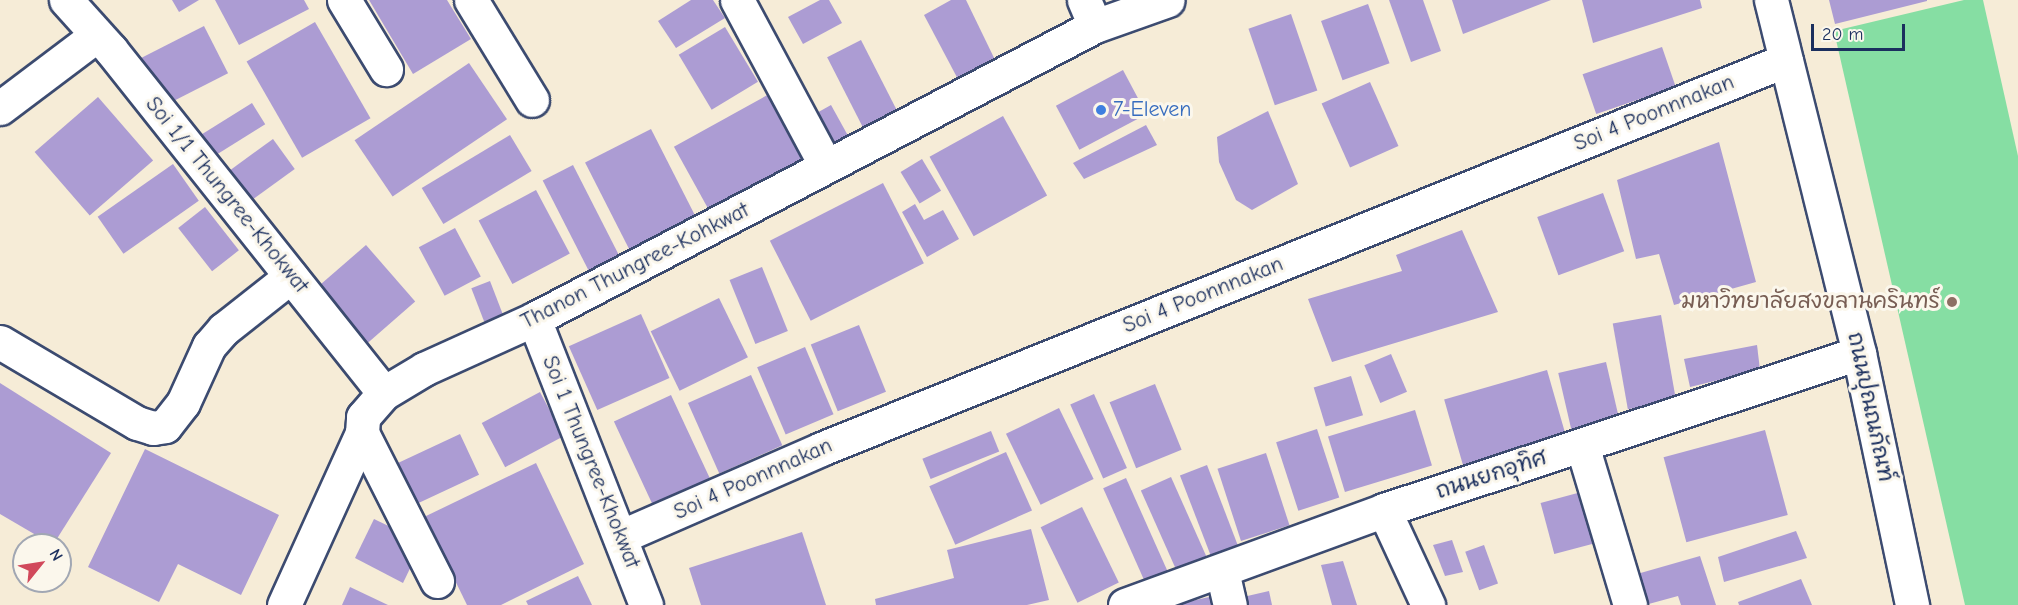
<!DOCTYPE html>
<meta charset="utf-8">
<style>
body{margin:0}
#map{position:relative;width:2018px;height:605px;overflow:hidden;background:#f6ecd7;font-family:"Comic Neue","Playpen Sans Thai",sans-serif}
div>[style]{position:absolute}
.green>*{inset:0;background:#86dea3}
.building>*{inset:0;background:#ac9cd3;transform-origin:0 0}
.roads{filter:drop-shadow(2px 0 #3c4b70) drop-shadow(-2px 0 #3c4b70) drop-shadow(0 2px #3c4b70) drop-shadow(0 -2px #3c4b70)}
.minor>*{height:33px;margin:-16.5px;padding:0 16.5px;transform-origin:16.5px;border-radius:16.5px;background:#fff}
.dots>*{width:16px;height:16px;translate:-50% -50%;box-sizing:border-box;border:3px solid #fbf7ec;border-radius:50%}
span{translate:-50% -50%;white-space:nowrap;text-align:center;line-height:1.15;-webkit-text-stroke:6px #fbf7ec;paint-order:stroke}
.shop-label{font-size:22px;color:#366cbe}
.left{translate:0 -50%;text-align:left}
.street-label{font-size:22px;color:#1b2f5e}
.education-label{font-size:22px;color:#785e54}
.right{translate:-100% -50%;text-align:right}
.north{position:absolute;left:12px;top:533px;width:60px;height:60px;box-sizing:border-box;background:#fbf7ec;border:2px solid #a1a7b3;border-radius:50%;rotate:60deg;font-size:16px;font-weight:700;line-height:24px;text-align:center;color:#1b2f5e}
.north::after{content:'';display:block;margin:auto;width:21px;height:27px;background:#d1495b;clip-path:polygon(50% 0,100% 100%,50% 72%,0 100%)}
.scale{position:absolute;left:1811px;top:24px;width:94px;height:27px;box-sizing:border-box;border:3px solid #1b2f5e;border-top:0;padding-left:8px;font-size:18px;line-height:21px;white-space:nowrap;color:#1b2f5e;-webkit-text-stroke:4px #fbf7ec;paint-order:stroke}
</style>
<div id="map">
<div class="green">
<i style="clip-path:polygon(1964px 0,1983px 0,2018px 156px,2018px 605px,1965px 605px,1834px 31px)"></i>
</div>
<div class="building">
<i style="clip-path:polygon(172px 0,199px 0,179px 12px)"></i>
<i style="clip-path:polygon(215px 0,304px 0,309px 9px,239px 45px)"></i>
<i style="clip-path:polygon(369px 0,447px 0,471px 39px,413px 74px)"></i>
<i style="clip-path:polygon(691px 0,713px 0,725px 18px,676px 48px,658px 21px)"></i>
<i style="clip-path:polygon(820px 0,829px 0,842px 23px,803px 44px,788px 17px)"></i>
<i style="clip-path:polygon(951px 0,966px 0,997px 64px,960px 83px,924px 15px)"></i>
<i style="clip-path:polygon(1389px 0,1423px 0,1441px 51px,1411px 62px)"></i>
<i style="clip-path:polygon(1452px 0,1551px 0,1463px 34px)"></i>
<i style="clip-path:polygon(1582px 0,1700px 0,1702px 8px,1593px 43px)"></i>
<i style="clip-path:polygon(1829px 0,1927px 0,1927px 1px,1835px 24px)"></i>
<i style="left:1368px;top:4px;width:63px;height:50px;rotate:70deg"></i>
<i style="left:1291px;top:14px;width:81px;height:45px;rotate:71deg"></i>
<i style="left:315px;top:22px;width:111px;height:79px;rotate:60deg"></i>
<i style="left:204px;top:26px;width:53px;height:70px;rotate:63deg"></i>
<i style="left:725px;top:27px;width:64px;height:54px;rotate:59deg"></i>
<i style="left:861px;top:40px;width:82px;height:38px;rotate:63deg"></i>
<i style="left:1662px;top:47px;width:42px;height:84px;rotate:71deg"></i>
<i style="left:469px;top:63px;width:68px;height:138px;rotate:56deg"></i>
<i style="left:1123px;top:70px;width:50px;height:76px;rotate:62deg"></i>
<i style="left:1370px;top:82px;width:70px;height:53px;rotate:66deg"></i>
<i style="left:771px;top:93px;width:81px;height:111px;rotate:61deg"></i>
<i style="left:98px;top:97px;width:84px;height:84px;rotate:49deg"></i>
<i style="left:252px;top:103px;width:25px;height:60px;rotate:58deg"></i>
<i style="left:831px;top:105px;width:38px;height:23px;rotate:61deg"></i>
<i style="clip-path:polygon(1268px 111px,1298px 184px,1252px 210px,1236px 200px,1219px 162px,1217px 137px)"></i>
<i style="left:1003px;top:116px;width:91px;height:84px;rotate:61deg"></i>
<i style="clip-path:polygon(1146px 125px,1157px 145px,1084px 179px,1073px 163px)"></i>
<i style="left:651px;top:129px;width:97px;height:74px;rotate:63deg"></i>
<i style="left:510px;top:135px;width:42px;height:103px;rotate:59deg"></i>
<i style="left:273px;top:139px;width:37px;height:59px;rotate:54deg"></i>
<i style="clip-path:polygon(1719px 142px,1756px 282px,1674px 305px,1659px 254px,1636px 259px,1617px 180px)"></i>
<i style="left:922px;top:159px;width:37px;height:25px;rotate:59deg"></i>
<i style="left:173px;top:164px;width:45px;height:92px;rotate:55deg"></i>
<i style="left:573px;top:165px;width:107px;height:34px;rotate:63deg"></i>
<i style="left:883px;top:183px;width:90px;height:127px;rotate:63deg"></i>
<i style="left:536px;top:190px;width:72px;height:65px;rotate:62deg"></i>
<i style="left:1603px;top:193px;width:62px;height:70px;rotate:70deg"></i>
<i style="clip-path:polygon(915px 204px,924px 220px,943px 210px,959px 239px,927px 257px,902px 212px)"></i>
<i style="left:205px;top:207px;width:55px;height:34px;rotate:52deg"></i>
<i style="left:455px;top:228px;width:55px;height:41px;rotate:62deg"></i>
<i style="clip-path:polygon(1462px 230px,1498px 312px,1332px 362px,1308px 299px,1402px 271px,1396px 255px)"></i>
<i style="left:366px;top:245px;width:75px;height:63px;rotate:49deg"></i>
<i style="left:762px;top:267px;width:69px;height:35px;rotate:68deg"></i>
<i style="left:490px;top:281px;width:36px;height:20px;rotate:69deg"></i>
<i style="left:719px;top:298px;width:66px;height:76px;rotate:64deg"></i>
<i style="left:641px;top:314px;width:70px;height:79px;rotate:66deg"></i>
<i style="left:1661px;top:315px;width:87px;height:49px;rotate:80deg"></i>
<i style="left:859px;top:325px;width:72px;height:52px;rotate:68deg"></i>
<i style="clip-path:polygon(1757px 345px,1760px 370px,1690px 387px,1684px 359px)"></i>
<i style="left:805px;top:347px;width:73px;height:52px;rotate:67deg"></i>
<i style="left:1391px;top:354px;width:41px;height:29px;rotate:67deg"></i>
<i style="left:1606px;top:362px;width:58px;height:49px;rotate:77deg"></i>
<i style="left:1547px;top:370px;width:69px;height:107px;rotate:74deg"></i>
<i style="left:751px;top:375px;width:77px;height:69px;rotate:66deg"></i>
<i style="left:1351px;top:376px;width:41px;height:39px;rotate:73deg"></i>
<i style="clip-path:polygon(0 383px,111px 453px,53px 545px,0 514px)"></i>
<i style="left:1155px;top:384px;width:71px;height:49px;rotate:68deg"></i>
<i style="left:540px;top:392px;width:50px;height:66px;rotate:62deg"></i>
<i style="left:1094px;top:394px;width:81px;height:26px;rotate:66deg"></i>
<i style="left:671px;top:395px;width:98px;height:63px;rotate:65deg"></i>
<i style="left:1059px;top:408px;width:79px;height:59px;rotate:64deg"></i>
<i style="left:1415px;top:410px;width:58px;height:91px;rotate:73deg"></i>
<i style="left:1317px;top:429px;width:72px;height:43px;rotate:72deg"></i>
<i style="left:1765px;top:430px;width:88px;height:105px;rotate:75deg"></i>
<i style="left:991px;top:431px;width:22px;height:74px;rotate:68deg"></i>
<i style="left:460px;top:434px;width:45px;height:72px;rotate:65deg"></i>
<i style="clip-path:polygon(145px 449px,279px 515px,241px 595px,178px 564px,159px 602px,88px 567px)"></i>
<i style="left:1006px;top:452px;width:64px;height:84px;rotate:66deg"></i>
<i style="left:1266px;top:453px;width:76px;height:51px;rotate:72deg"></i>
<i style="clip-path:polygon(536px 463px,584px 564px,501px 605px,467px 605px,424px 517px)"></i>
<i style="left:1207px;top:465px;width:88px;height:29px;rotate:69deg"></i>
<i style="left:1171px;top:477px;width:95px;height:33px;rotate:66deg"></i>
<i style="left:1126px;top:478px;width:103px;height:25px;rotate:66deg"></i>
<i style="left:1585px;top:491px;width:53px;height:46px;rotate:75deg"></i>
<i style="left:1082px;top:507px;width:84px;height:46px;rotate:64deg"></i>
<i style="clip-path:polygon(374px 519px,401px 532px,416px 556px,403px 583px,355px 558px)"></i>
<i style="clip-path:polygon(1031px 529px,1049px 600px,1027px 605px,876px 605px,875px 599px,954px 578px,947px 550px)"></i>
<i style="clip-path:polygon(1796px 531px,1807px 558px,1724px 582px,1718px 557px)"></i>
<i style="clip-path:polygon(802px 532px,826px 605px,701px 605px,689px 568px)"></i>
<i style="clip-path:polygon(1452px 540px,1463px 572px,1445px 576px,1433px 545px)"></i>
<i style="left:1484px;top:545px;width:41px;height:20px;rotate:70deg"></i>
<i style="clip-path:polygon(1700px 556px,1716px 605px,1681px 605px,1678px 596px,1645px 605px,1630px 576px)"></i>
<i style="clip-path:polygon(1343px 561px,1357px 605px,1332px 605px,1321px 565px)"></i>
<i style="clip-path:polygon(578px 576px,592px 605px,528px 605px,526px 601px)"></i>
<i style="clip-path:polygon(1801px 579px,1812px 605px,1739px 605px,1738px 602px)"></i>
<i style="clip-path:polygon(350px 587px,388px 605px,342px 605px)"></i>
<i style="clip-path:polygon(1269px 591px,1272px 605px,1245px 605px,1243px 597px)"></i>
<i style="clip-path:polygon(1218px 595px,1220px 605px,1178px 605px,1178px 604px)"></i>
</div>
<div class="roads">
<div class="minor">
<i style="left:66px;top:0;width:67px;rotate:48deg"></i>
<i style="left:111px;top:50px;width:438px;rotate:51.5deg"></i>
<i style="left:344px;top:0;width:81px;rotate:58.7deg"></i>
<i style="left:471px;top:0;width:117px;rotate:58.6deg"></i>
<i style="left:737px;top:0;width:188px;rotate:61.8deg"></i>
<i style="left:1084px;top:0;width:28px;rotate:67deg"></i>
<i style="left:1771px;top:0;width:364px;rotate:76deg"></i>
<i style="left:1859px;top:353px;width:258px;rotate:78.1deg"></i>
<i style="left:0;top:108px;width:121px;rotate:-37deg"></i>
<i style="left:534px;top:319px;width:307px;rotate:68.6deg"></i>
<i style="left:0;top:342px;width:159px;rotate:30.6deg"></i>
<i style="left:137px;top:423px;width:17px;rotate:17deg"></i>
<i style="left:153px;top:428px;width:12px;rotate:-9deg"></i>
<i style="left:165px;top:426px;width:29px;rotate:-52deg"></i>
<i style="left:183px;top:403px;width:63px;rotate:-65.5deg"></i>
<i style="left:209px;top:346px;width:23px;rotate:-49deg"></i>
<i style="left:224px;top:329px;width:85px;rotate:-38.3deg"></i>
<i style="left:362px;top:433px;width:166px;rotate:63.1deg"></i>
<i style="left:1582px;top:445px;width:167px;rotate:73.3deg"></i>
<i style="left:1384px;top:510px;width:105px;rotate:65.1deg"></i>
<i style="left:622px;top:536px;width:217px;rotate:-23.6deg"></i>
<i style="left:821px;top:449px;width:1040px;rotate:-21.95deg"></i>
<i style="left:1222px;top:571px;width:35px;rotate:77deg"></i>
<i style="left:284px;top:605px;width:189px;rotate:-65.6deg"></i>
<i style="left:362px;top:433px;width:16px;rotate:-86deg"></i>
<i style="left:363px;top:417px;width:32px;rotate:-49deg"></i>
<i style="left:384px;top:393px;width:47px;rotate:-31deg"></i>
<i style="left:424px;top:369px;width:121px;rotate:-24.4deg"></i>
<i style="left:534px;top:319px;width:633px;rotate:-27.58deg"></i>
<i style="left:1095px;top:26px;width:77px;rotate:-19.6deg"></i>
<i style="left:1125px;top:605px;width:276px;rotate:-20.1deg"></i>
<i style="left:1384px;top:510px;width:500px;rotate:-18.29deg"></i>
</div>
</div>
<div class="dots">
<i style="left:1101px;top:110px;background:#3f7fe0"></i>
<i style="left:1952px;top:302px;background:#8d6e63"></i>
</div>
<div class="shop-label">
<span class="left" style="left:1113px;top:110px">7-Eleven</span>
</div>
<div class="street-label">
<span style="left:1654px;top:113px;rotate:-22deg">Soi 4 Poonnnakan</span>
<span style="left:227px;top:195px;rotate:51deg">Soi 1/1 Thungree-Khokwat</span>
<span style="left:635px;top:266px;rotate:-27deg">Thanon Thungree-Kohkwat</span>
<span style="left:1203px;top:295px;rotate:-22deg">Soi 4 Poonnnakan</span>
<span style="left:1870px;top:407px;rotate:78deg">ถนนปุณณกัณฑ์</span>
<span style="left:591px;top:462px;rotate:68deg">Soi 1 Thungree-Khokwat</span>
<span style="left:1491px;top:475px;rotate:-18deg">ถนนยกอุทิศ</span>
<span style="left:753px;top:479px;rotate:-24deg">Soi 4 Poonnnakan</span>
</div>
<div class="education-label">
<span class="right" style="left:1940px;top:302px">มหาวิทยาลัยสงขลานครินทร์</span>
</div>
<div class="north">N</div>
<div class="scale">20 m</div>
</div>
